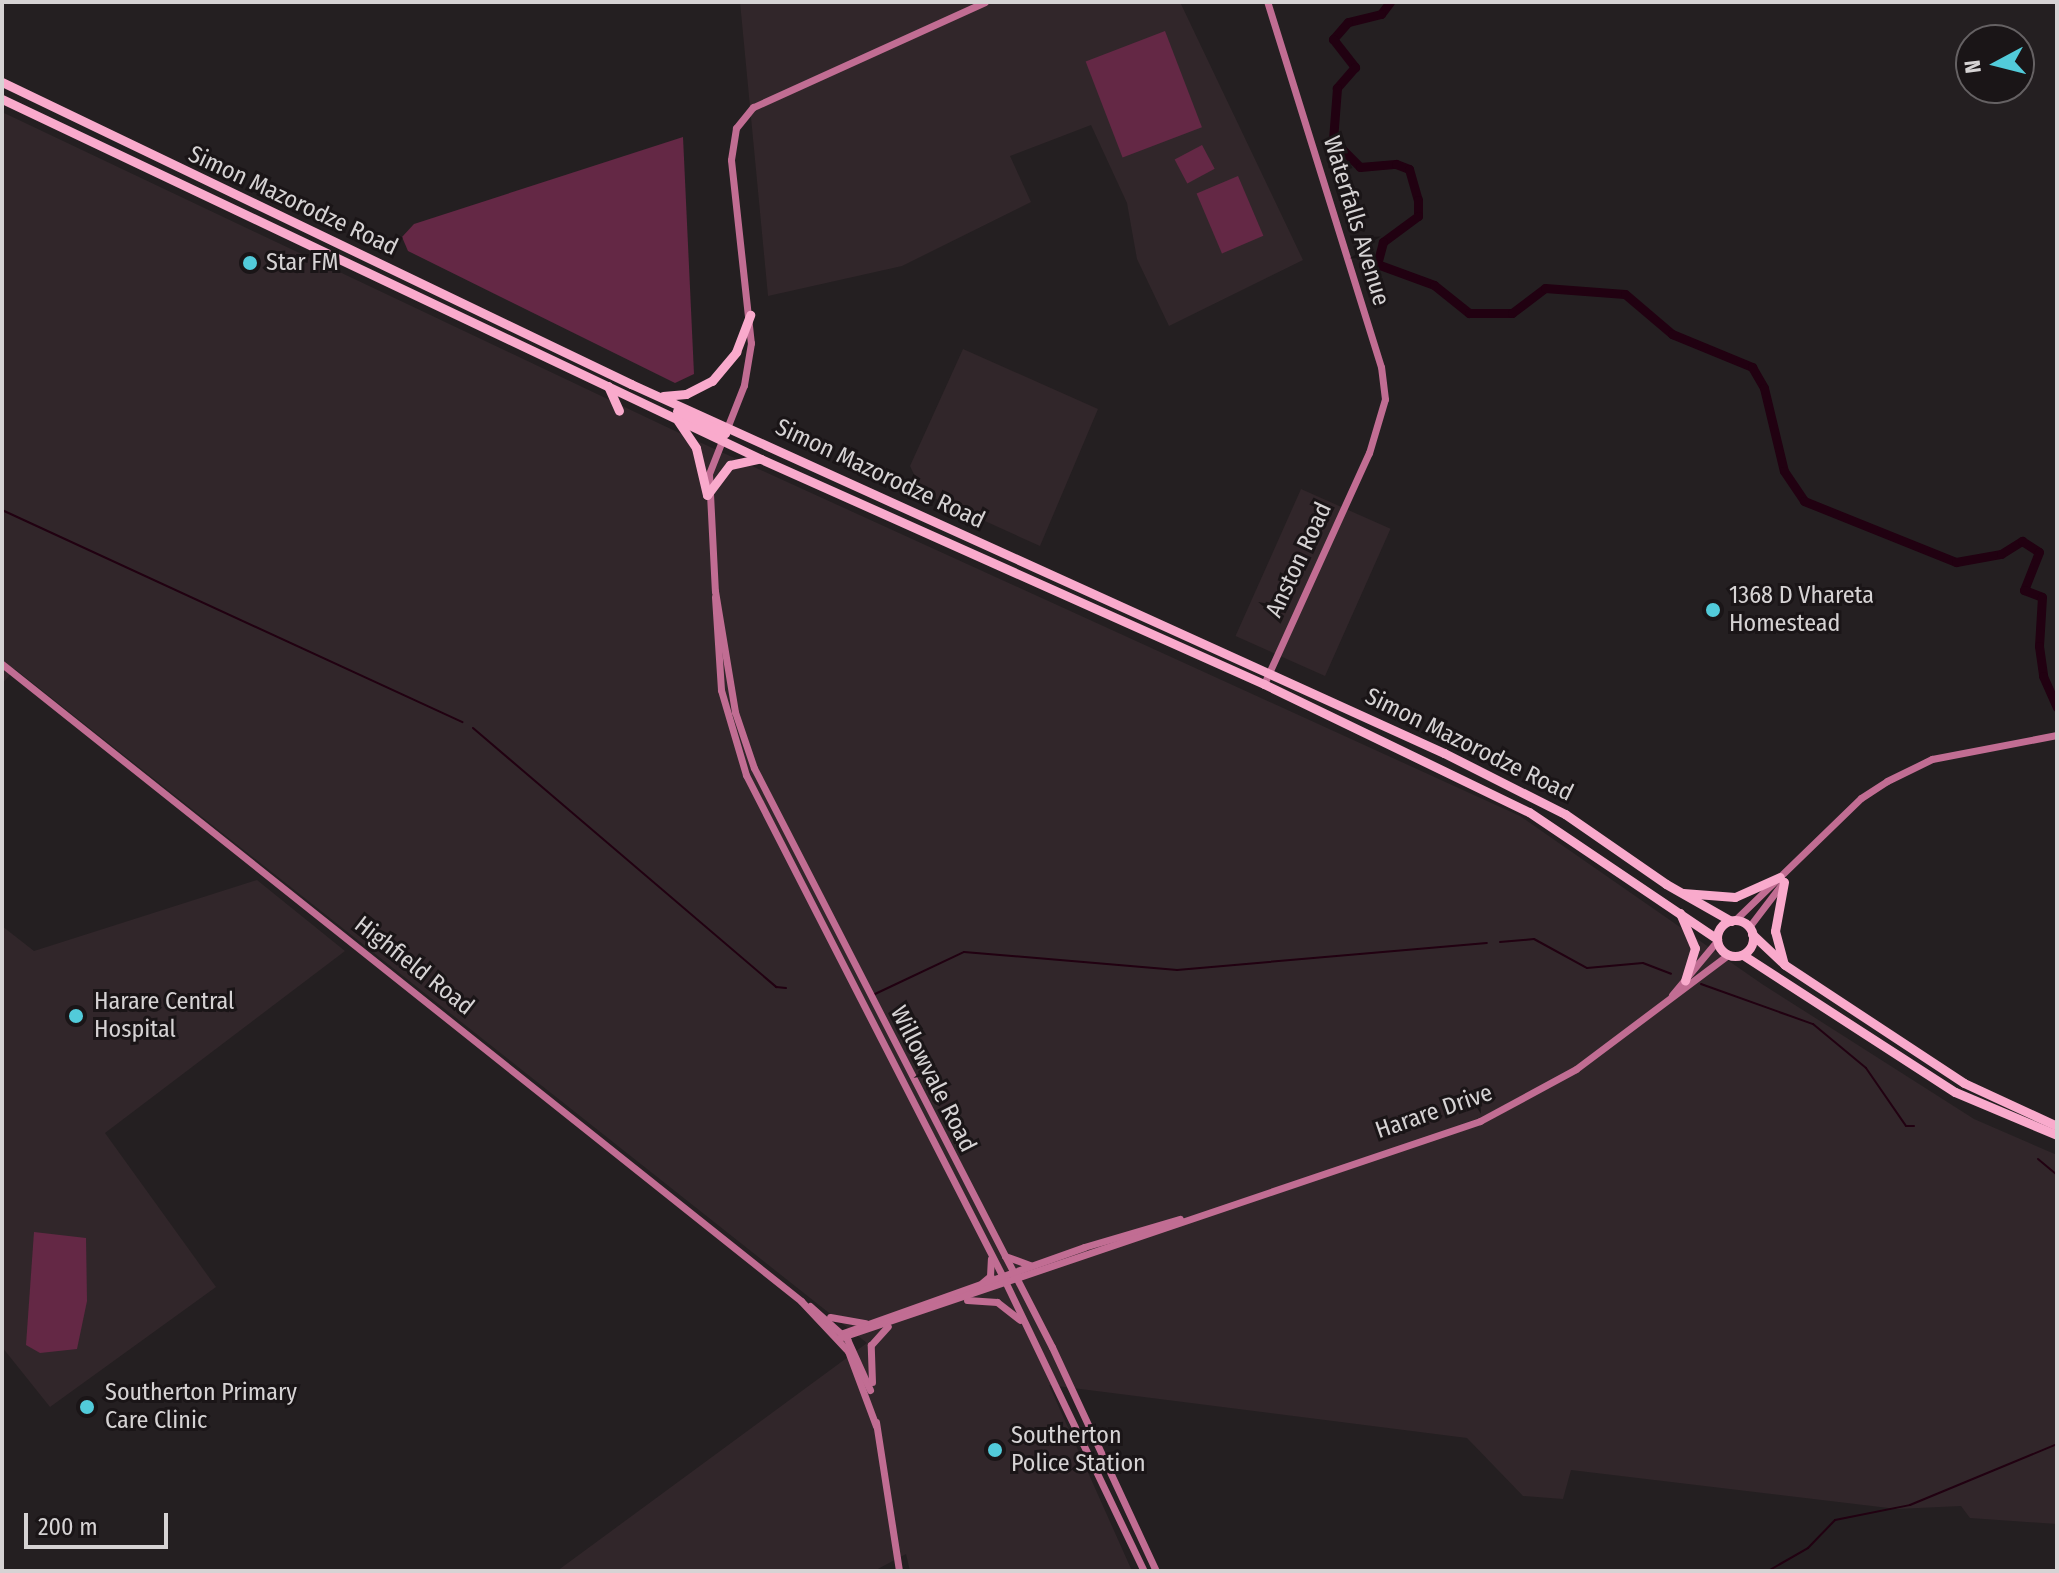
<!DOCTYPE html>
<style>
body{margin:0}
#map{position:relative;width:2059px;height:1573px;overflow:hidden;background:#241f21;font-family:"Fira Sans Condensed",sans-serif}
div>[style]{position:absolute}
.built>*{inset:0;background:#31262a;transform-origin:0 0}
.green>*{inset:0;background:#642845;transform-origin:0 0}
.stream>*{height:2px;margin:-1px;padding:0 1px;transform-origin:1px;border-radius:1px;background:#210111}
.river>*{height:9px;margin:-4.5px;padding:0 4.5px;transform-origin:4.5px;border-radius:4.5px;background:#210111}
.secondary>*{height:7px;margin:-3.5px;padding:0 3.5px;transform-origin:3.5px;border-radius:3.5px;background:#c16d93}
.highway>*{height:9px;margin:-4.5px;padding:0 4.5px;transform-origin:4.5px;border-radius:4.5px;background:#f9aacc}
.highway>.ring{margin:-4.5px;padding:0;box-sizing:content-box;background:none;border:9px solid #f9aacc;border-radius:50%}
.dots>*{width:22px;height:22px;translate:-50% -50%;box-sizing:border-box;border:4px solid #1a1517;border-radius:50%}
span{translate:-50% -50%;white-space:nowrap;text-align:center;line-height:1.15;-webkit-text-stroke:6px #1a1517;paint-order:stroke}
.street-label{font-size:24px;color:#d6d3d4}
.poi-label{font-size:24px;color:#d6d3d4}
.left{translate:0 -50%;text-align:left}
.frame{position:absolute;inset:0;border:4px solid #d6d3d4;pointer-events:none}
.north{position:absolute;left:1955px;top:24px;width:80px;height:80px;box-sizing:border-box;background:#1a1517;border:2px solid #656163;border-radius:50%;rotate:263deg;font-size:22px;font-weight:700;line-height:32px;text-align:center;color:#d6d3d4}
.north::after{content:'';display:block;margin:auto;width:28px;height:36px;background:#52cbda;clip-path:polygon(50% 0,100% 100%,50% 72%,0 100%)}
.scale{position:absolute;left:24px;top:1513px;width:144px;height:36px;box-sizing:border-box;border:4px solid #d6d3d4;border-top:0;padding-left:10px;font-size:24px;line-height:28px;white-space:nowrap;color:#d6d3d4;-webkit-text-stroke:6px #1a1517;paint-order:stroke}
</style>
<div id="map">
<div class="built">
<i style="clip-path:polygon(740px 2px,1180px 2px,1303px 260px,1169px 326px,1137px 259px,1127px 203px,1091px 125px,1010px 156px,1031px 202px,902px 266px,768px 296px)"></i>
<i style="clip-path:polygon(2px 112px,673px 430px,1520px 816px,1762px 984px,1974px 1119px,2057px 1155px,2057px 1524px,1970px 1518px,1961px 1506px,1897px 1509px,1571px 1470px,1563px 1499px,1523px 1496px,1467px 1438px,1049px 1385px,1132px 1571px,910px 1571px,906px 1554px,874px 1571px,557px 1571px,867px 1343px,15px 669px,2px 684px)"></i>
<i style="clip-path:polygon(963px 349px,1098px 409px,1040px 546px,923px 493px,910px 466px)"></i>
<i style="left:1301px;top:489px;width:98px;height:161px;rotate:24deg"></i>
<i style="clip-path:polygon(257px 880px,345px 951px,105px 1133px,216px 1287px,50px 1407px,2px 1347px,2px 926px,34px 951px)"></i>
</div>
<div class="green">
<i style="left:1165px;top:31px;width:103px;height:85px;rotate:69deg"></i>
<i style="clip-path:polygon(683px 137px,694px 374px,675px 383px,408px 251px,402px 237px,414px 224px)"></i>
<i style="left:1202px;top:145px;width:27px;height:31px;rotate:62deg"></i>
<i style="left:1238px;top:176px;width:65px;height:45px;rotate:67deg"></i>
<i style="clip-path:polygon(34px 1232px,86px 1238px,87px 1301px,77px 1349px,40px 1353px,26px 1345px)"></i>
</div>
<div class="stream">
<i style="left:2px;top:510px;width:507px;rotate:24.74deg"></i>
<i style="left:473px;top:728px;width:399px;rotate:40.5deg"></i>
<i style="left:776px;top:987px;width:10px;rotate:6deg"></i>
<i style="left:1500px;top:942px;width:34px;rotate:-5deg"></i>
<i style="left:1534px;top:939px;width:60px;rotate:28.7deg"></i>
<i style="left:1587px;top:968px;width:56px;rotate:-5.1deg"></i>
<i style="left:1643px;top:963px;width:30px;rotate:21deg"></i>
<i style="left:1701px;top:984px;width:119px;rotate:19.7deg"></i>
<i style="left:1813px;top:1024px;width:69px;rotate:39.7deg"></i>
<i style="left:1866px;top:1068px;width:70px;rotate:55.4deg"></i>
<i style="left:1906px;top:1126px;width:8px"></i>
<i style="left:875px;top:994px;width:98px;rotate:-25.3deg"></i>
<i style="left:964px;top:952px;width:214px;rotate:4.8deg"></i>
<i style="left:1177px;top:970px;width:311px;rotate:-5deg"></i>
<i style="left:2038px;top:1159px;width:25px;rotate:40deg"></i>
<i style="left:1768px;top:1571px;width:46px;rotate:-29.9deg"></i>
<i style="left:1808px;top:1548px;width:39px;rotate:-46deg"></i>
<i style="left:1835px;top:1520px;width:76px;rotate:-11.3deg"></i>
<i style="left:1910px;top:1505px;width:159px;rotate:-22.5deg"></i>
</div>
<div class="river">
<i style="left:1390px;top:2px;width:15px;rotate:127deg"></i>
<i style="left:1381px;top:14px;width:34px;rotate:166deg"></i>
<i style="left:1348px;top:22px;width:23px;rotate:131deg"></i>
<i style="left:1333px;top:39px;width:36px;rotate:52deg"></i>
<i style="left:1355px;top:67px;width:28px;rotate:131deg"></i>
<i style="left:1337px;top:88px;width:52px;rotate:94.4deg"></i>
<i style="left:1333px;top:140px;width:38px;rotate:45deg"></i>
<i style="left:1360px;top:167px;width:36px;rotate:-5deg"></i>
<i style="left:1396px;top:164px;width:14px;rotate:21deg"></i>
<i style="left:1409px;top:169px;width:32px;rotate:74deg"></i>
<i style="left:1418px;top:200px;width:16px;rotate:90deg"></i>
<i style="left:1418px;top:216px;width:44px;rotate:143.4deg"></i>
<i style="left:1383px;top:242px;width:23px;rotate:105deg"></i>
<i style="left:1377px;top:264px;width:61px;rotate:20.2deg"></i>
<i style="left:1434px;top:285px;width:45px;rotate:38.7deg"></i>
<i style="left:1469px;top:313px;width:43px"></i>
<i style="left:1512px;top:313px;width:41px;rotate:-37.1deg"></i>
<i style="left:1545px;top:288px;width:80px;rotate:4.3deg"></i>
<i style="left:1625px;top:294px;width:62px;rotate:40.4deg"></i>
<i style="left:1672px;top:334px;width:87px;rotate:22.4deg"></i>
<i style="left:1752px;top:367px;width:24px;rotate:60deg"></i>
<i style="left:1764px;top:388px;width:85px;rotate:76.5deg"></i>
<i style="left:1784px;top:471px;width:36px;rotate:56deg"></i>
<i style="left:1804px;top:501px;width:164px;rotate:21.9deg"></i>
<i style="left:1956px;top:562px;width:46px;rotate:-10.1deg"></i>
<i style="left:2001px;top:554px;width:25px;rotate:-32deg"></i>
<i style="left:2022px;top:541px;width:20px;rotate:33deg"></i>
<i style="left:2039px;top:552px;width:41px;rotate:111.5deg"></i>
<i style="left:2024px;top:590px;width:19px;rotate:21deg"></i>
<i style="left:2042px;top:597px;width:49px;rotate:93.5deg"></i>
<i style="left:2039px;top:646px;width:30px;rotate:82deg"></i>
<i style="left:2043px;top:676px;width:34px;rotate:66deg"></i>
</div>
<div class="secondary">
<i style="left:985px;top:2px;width:255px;rotate:155.6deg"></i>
<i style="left:753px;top:107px;width:27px;rotate:129deg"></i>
<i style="left:736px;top:128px;width:32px;rotate:99deg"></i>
<i style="left:731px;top:160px;width:184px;rotate:83.8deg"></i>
<i style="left:751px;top:343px;width:43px;rotate:99.5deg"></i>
<i style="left:744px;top:385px;width:96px;rotate:111.5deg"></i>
<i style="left:709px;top:474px;width:117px;rotate:87.1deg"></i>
<i style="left:715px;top:591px;width:123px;rotate:80.6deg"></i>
<i style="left:735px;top:712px;width:59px;rotate:71.3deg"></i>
<i style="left:754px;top:768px;width:651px;rotate:62.77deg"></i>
<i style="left:1052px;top:1347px;width:247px;rotate:65.1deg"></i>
<i style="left:715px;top:597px;width:93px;rotate:86.3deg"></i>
<i style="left:721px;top:690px;width:89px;rotate:73.6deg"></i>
<i style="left:746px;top:775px;width:564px;rotate:62.89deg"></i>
<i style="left:1003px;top:1277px;width:326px;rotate:64.4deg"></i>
<i style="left:2px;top:664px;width:1022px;rotate:38.56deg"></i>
<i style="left:801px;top:1301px;width:69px;rotate:46.8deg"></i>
<i style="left:848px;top:1351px;width:80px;rotate:69.5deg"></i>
<i style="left:1264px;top:684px;width:254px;rotate:-65.6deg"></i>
<i style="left:1369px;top:453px;width:56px;rotate:-73.5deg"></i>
<i style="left:1385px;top:399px;width:32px;rotate:-97deg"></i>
<i style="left:1381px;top:367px;width:382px;rotate:-107.3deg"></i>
<i style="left:1735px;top:920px;width:175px;rotate:-44.1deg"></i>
<i style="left:1861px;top:798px;width:31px;rotate:-33deg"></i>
<i style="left:1887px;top:781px;width:50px;rotate:-26.1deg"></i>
<i style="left:1932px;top:759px;width:127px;rotate:-10.9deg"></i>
<i style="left:1749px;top:927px;width:58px;rotate:-52.7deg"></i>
<i style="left:1672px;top:995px;width:70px;rotate:-50.2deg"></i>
<i style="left:1005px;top:1256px;width:27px;rotate:20deg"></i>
<i style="left:982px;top:1283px;width:11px;rotate:-41deg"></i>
<i style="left:990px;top:1276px;width:17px;rotate:-87deg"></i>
<i style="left:967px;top:1300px;width:30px;rotate:4deg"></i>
<i style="left:997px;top:1302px;width:29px;rotate:38deg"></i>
<i style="left:810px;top:1306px;width:50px;rotate:41.7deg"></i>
<i style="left:847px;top:1339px;width:56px;rotate:65.7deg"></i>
<i style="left:830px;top:1317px;width:36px;rotate:10deg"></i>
<i style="left:843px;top:1333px;width:256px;rotate:-19.6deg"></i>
<i style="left:1084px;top:1247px;width:100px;rotate:-16.3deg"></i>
<i style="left:839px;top:1338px;width:677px;rotate:-18.7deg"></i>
<i style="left:1480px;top:1121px;width:109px;rotate:-28.4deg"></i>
<i style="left:1576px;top:1069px;width:190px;rotate:-36.9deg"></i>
<i style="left:872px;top:1382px;width:37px;rotate:-92deg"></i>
<i style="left:871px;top:1345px;width:25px;rotate:-48deg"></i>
<i style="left:876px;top:1422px;width:151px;rotate:81.2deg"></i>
</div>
<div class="highway">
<i style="left:2px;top:82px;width:698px;rotate:25.65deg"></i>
<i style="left:631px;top:384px;width:893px;rotate:24.41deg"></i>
<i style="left:1444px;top:753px;width:136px;rotate:26.8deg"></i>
<i style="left:1565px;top:814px;width:123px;rotate:34.7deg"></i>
<i style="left:1666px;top:884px;width:75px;rotate:29.6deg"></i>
<i style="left:2px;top:99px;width:840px;rotate:25.38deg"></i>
<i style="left:761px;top:459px;width:551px;rotate:24.1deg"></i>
<i style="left:1264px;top:684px;width:294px;rotate:25.8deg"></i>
<i style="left:1529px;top:812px;width:227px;rotate:34deg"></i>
<i style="left:608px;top:386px;width:27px;rotate:66deg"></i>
<i style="left:663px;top:396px;width:23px;rotate:-5deg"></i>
<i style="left:686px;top:394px;width:29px;rotate:-27deg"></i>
<i style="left:712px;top:381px;width:38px;rotate:-50deg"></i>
<i style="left:736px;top:352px;width:40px;rotate:-69deg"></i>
<i style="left:677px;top:411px;width:53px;rotate:24.6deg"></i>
<i style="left:678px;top:421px;width:32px;rotate:56deg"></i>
<i style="left:696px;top:448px;width:48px;rotate:76.8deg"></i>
<i style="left:707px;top:495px;width:38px;rotate:-53deg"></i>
<i style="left:730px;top:465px;width:29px;rotate:-12deg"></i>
<i style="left:1784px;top:882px;width:50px;rotate:100.4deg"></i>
<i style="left:1775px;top:931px;width:34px;rotate:75deg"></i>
<i style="left:1683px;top:893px;width:52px;rotate:4.4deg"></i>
<i style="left:1735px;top:897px;width:49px;rotate:-24deg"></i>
<i style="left:1680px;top:913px;width:38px;rotate:67deg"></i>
<i style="left:1695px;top:948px;width:34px;rotate:107deg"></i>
<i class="ring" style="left:1717px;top:920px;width:27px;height:27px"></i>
<i style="left:1752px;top:934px;width:45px;rotate:43.2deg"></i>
<i style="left:1785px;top:965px;width:214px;rotate:33.4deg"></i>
<i style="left:1964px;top:1083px;width:102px;rotate:24.8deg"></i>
<i style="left:1743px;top:955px;width:252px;rotate:32.9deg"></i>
<i style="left:1955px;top:1092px;width:111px;rotate:22.9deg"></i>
</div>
<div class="dots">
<i style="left:250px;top:263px;background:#52cbda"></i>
<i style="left:1713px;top:610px;background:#52cbda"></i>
<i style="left:76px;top:1016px;background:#52cbda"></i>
<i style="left:87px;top:1407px;background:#52cbda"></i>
<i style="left:995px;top:1450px;background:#52cbda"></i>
</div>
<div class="street-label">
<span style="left:293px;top:201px;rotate:25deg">Simon Mazorodze Road</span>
<span style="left:1356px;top:221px;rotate:73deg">Waterfalls Avenue</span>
<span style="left:880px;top:474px;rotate:25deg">Simon Mazorodze Road</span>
<span style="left:1299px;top:560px;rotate:-65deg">Anston Road</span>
<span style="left:1469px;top:745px;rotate:26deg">Simon Mazorodze Road</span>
<span style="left:414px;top:966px;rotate:38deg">Highfield Road</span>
<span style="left:933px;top:1079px;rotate:63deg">Willowvale Road</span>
<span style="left:1434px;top:1112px;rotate:-19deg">Harare Drive</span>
</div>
<div class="poi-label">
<span class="left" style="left:266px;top:263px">Star FM</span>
<span class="left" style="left:1729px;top:610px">1368 D Vhareta<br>Homestead</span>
<span class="left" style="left:94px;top:1016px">Harare Central<br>Hospital</span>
<span class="left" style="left:105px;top:1407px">Southerton Primary<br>Care Clinic</span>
<span class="left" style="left:1011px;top:1450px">Southerton<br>Police Station</span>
</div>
<div class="frame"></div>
<div class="north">N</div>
<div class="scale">200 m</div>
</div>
